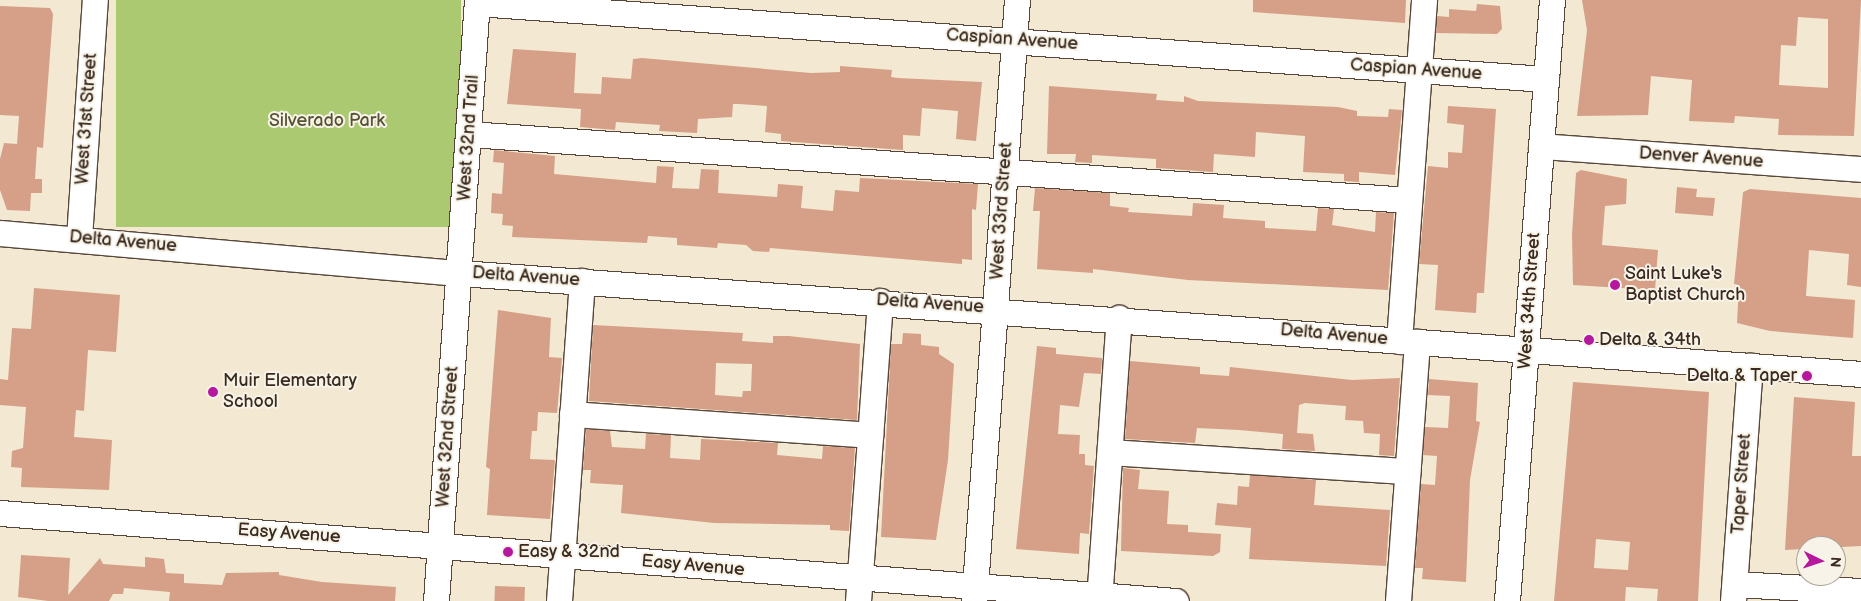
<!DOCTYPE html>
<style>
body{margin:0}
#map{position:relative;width:1861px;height:601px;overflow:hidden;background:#f3e8d1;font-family:"Balsamiq Sans",sans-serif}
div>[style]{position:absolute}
.green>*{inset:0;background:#abc970;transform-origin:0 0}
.building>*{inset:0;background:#d5a087;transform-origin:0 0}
.roads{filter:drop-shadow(1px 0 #574639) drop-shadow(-1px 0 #574639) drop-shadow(0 1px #574639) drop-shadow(0 -1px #574639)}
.minor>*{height:25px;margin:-12.5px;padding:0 12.5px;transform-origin:12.5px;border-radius:12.5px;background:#fff}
.dots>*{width:14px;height:14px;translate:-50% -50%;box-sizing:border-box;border:2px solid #f7f3e8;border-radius:50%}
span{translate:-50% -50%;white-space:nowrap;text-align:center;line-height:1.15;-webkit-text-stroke:4px #f7f3e8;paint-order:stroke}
.street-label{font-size:18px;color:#3b2a1e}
.park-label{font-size:18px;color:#575232}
.poi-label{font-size:18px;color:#3b2a1e}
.left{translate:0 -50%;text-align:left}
.right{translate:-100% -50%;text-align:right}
.north{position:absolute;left:1796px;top:536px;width:50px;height:50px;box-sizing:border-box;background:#f7f3e8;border:1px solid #aca397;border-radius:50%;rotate:94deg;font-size:14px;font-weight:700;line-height:20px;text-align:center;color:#3b2a1e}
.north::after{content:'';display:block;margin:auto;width:18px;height:22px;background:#b5179e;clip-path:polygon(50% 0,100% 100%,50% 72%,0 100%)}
</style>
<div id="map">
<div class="green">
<i style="left:116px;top:0;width:345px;height:227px"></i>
</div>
<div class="building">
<i style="clip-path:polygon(1253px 0,1406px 0,1405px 23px,1253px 12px)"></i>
<i style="clip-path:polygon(evenodd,1582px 0,1861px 0,1854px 136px,1778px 135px,1779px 119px,1735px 116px,1734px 123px,1689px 121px,1692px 80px,1651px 76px,1648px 115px,1577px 116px,1587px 30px,1582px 0,1798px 17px,1828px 19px,1828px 88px,1779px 85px,1781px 45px,1796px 46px,1798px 17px)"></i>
<i style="clip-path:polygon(1477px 4px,1500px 6px,1502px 29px,1497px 34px,1436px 33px,1437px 16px,1449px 17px,1449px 9px,1476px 11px)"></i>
<i style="clip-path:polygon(0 6px,50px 8px,53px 14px,43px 148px,37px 147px,35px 179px,42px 179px,42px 193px,31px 193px,30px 211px,7px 210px,0 190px,0 159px,4px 143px,17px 144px,19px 116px,0 115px)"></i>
<i style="clip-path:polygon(513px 49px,576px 53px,574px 93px,601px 94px,602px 77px,631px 79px,633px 59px,642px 58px,811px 73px,840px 72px,840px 66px,892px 70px,891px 77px,898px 78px,982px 82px,976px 141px,956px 139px,958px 111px,922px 108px,920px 136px,903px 135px,903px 150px,781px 141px,781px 134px,765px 132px,767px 106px,739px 104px,733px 104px,732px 117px,698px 119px,697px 133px,659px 131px,660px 125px,616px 122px,615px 130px,580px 127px,581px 109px,507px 104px)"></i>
<i style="clip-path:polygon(1049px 86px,1157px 94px,1156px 100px,1184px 102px,1184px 96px,1198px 101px,1338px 107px,1357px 111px,1357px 116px,1388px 117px,1389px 109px,1402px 110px,1395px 175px,1359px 172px,1359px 182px,1344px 181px,1344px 174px,1303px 172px,1305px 136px,1256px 132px,1255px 157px,1214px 154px,1213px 172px,1156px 168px,1156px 159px,1092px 155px,1092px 163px,1075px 162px,1076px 154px,1047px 154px)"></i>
<i style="clip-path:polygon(1448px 106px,1496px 109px,1484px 293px,1477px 293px,1476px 313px,1435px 310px,1438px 265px,1419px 264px,1428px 166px,1448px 168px,1448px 152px,1462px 153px,1464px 125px,1447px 123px)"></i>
<i style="clip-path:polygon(494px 150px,555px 156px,554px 174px,656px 183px,657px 166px,674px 167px,672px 188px,699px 189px,701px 169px,719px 170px,718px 193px,777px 197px,778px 184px,803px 186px,801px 208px,833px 211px,835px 190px,859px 192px,860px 178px,978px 184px,976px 210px,972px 209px,972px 260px,962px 259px,962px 264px,770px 248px,769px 252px,753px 251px,746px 245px,718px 243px,717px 248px,691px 246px,677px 245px,677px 238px,648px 236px,647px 243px,512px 237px,513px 226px,502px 225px,503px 214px,491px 213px,492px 193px,502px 194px,504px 163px,493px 162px)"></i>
<i style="clip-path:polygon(1581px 170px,1627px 179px,1626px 204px,1605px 206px,1602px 245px,1658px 250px,1655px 290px,1573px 285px,1572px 235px,1576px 173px)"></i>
<i style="clip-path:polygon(1677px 187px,1697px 189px,1696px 197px,1715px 198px,1713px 216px,1675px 213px)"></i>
<i style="clip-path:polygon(1035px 188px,1110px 193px,1110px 206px,1129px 208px,1128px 212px,1192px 216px,1193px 203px,1224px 205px,1223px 218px,1265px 221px,1265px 228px,1316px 231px,1318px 208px,1334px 209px,1332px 225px,1375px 232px,1376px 212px,1394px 213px,1388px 290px,1188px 280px,1093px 269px,1093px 273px,1037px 269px,1040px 211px,1033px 211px)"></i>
<i style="clip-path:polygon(1750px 189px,1861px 198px,1861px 287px,1847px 285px,1849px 254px,1809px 250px,1806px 296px,1855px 300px,1853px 338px,1770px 331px,1737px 323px,1739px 285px,1734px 284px,1743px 192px)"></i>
<i style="clip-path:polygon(34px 288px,120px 295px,116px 352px,88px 350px,84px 411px,76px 410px,74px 437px,112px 440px,109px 490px,21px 487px,22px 468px,11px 467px,12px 451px,23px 448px,26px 407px,0 405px,0 379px,8px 380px,12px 328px,31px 329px)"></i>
<i style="clip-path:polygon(498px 310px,551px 318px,549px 357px,562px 358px,557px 413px,538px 412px,537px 431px,532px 431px,530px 459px,555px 460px,550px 519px,487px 515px,490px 469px,486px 467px)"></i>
<i style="clip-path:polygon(evenodd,593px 325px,743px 333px,742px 341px,773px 343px,773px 336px,789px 336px,860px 344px,857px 420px,589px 401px,593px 325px,716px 363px,752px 364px,751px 391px,743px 391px,742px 397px,715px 395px,716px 363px)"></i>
<i style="clip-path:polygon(903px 333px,921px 334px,921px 345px,939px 347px,939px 354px,954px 364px,948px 460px,936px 540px,881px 537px,891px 344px,902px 344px)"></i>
<i style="clip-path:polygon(1037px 346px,1056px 348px,1056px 354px,1102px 358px,1101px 374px,1084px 373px,1079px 407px,1060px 405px,1058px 434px,1080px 435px,1079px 454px,1085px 454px,1085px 465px,1094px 466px,1089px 534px,1080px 533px,1079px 554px,1016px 549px)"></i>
<i style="clip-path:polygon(1130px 361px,1200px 367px,1200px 374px,1229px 376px,1230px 367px,1352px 380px,1400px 378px,1394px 456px,1379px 455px,1380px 434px,1364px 433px,1363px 421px,1345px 420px,1346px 406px,1305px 403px,1299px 405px,1297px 433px,1313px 434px,1315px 451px,1282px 449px,1283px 434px,1239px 430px,1197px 428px,1195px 443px,1125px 439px)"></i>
<i style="clip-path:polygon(1429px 379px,1478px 383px,1476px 421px,1480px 422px,1470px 480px,1466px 582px,1422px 579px,1423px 568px,1415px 568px,1421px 484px,1435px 485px,1437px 456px,1423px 455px,1425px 427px,1448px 428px,1450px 396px,1428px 395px)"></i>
<i style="clip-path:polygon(evenodd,1573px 382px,1709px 392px,1698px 601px,1657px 601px,1658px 589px,1626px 587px,1625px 601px,1554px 601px,1573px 382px,1596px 539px,1630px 542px,1628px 570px,1594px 568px,1596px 539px)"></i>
<i style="clip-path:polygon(1794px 397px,1855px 402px,1852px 456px,1861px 456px,1861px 546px,1785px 550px)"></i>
<i style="clip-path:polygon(586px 429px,610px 431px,612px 447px,645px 449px,646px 434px,671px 435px,670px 458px,700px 460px,701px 439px,778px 443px,777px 455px,822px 459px,823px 446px,855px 448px,849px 531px,830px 530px,830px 525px,714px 523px,621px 513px,623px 485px,590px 483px,591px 470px,583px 470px)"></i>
<i style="clip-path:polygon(1123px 468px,1140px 470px,1138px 489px,1169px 491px,1167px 524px,1188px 525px,1188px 532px,1221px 534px,1220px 552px,1213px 556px,1121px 551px)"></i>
<i style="clip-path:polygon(1250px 475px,1316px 480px,1314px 505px,1390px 510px,1386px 566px,1249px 559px,1251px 528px,1215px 525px,1217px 503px,1237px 505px,1238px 486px,1249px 487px)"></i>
<i style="clip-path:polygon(21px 555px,70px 558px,68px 595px,100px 558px,103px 564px,145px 567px,145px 557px,164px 559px,166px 573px,184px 574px,184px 583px,222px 585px,226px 573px,279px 572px,279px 575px,322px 582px,396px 587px,395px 601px,169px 601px,170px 592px,124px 588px,123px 594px,113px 594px,109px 601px,48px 601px,18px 597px)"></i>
<i style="left:495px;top:586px;width:30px;height:15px;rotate:2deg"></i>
</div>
<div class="roads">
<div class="minor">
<i style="left:477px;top:3px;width:1072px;rotate:4.07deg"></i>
<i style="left:469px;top:134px;width:942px;rotate:4.02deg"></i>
<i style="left:1541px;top:146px;width:321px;rotate:4.1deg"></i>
<i style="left:0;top:233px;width:462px;rotate:5deg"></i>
<i style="left:460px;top:273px;width:1405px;rotate:4.12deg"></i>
<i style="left:79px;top:238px;width:239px;rotate:-86.2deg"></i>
<i style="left:1399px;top:341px;width:342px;rotate:-85.8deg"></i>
<i style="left:572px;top:414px;width:299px;rotate:4deg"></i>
<i style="left:1110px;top:452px;width:298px;rotate:3.7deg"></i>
<i style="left:0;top:513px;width:1179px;rotate:4.28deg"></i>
<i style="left:1735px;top:584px;width:126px;rotate:3.2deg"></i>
<i style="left:436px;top:601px;width:602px;rotate:-86.1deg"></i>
<i style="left:559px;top:601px;width:321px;rotate:-85.9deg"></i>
<i style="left:858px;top:601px;width:301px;rotate:-85.8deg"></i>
<i style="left:974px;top:601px;width:603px;rotate:-85.91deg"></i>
<i style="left:1099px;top:601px;width:284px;rotate:-86deg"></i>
<i style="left:1398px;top:601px;width:260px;rotate:-85.8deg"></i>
<i style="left:1507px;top:601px;width:603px;rotate:-85.72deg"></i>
<i style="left:1733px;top:601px;width:236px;rotate:-85.9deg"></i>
</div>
</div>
<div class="dots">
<i style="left:1615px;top:285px;background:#b5179e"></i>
<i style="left:1589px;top:340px;background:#b5179e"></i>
<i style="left:1807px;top:376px;background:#b5179e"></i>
<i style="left:213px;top:392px;background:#b5179e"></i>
<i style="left:508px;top:552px;background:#b5179e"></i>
</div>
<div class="street-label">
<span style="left:1012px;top:40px;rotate:4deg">Caspian Avenue</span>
<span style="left:1416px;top:70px;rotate:4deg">Caspian Avenue</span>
<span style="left:87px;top:119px;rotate:-86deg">West 31st Street</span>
<span style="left:469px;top:138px;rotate:-86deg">West 32nd Trail</span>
<span style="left:1701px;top:158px;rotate:4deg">Denver Avenue</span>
<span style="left:1002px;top:211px;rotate:-86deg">West 33rd Street</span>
<span style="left:123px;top:242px;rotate:5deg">Delta Avenue</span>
<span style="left:526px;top:277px;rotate:4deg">Delta Avenue</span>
<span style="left:1530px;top:301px;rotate:-86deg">West 34th Street</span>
<span style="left:930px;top:304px;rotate:4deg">Delta Avenue</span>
<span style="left:1334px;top:335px;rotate:5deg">Delta Avenue</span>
<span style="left:448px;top:437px;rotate:-86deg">West 32nd Street</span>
<span style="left:1742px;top:484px;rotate:-86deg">Taper Street</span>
<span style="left:289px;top:534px;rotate:4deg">Easy Avenue</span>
<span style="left:693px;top:566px;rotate:5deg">Easy Avenue</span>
</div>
<div class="park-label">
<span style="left:327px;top:121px">Silverado Park</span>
</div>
<div class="poi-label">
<span class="left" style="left:1625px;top:285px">Saint Luke's<br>Baptist Church</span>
<span class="left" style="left:1599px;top:340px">Delta &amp; 34th</span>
<span class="right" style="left:1797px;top:376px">Delta &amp; Taper</span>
<span class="left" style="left:223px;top:392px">Muir Elementary<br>School</span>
<span class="left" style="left:518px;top:552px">Easy &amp; 32nd</span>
</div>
<div class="north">N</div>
</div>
